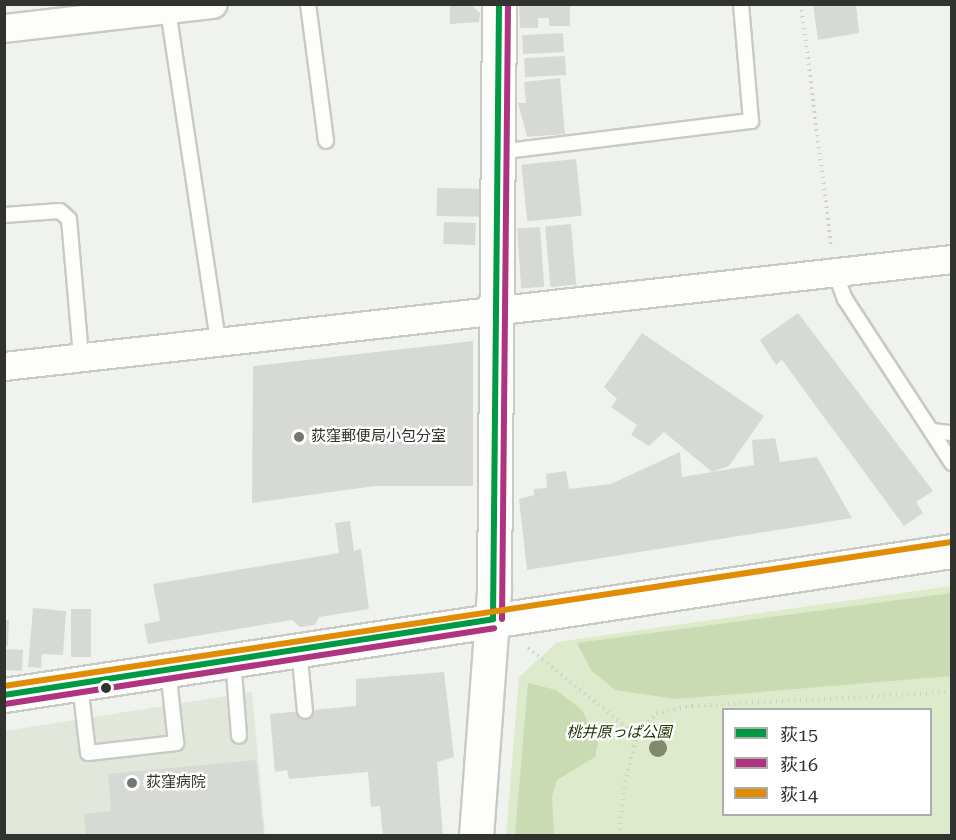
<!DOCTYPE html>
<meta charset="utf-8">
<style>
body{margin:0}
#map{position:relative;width:956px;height:840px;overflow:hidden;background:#f0f3ed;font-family:"Roboto Serif","Noto Sans JP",serif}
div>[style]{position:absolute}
.built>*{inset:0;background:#e1e7da}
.green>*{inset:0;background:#ddeacb}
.forest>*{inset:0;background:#cadab2}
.building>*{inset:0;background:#d7d9d5;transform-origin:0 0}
.path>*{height:4px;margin-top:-2px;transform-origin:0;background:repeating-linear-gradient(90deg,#d0d0ce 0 1.5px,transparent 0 6px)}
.roads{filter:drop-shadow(2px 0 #c8cac5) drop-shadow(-2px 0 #c8cac5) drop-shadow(0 2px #c8cac5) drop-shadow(0 -2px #c8cac5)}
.lane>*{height:14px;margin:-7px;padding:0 7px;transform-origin:7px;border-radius:7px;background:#fdfdfc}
.street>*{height:27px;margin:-13.5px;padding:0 13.5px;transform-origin:13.5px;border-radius:13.5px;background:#fdfdfc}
.secondary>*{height:33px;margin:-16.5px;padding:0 16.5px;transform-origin:16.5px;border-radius:16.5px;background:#fdfdfc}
.bus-1>*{height:6px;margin:-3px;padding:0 3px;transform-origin:3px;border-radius:3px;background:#094}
.bus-2>*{height:6px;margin:-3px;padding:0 3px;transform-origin:3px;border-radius:3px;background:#af3480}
.bus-3>*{height:6px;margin:-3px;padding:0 3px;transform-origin:3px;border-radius:3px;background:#e08d05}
.trees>*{width:18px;height:18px;margin:-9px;border-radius:50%;background:#80896b}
.dots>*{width:16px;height:16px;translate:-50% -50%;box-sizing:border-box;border:3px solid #fff;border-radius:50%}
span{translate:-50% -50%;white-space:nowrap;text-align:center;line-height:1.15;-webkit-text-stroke:4.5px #fff;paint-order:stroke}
.poi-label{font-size:15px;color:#31332e}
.left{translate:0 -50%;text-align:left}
.park-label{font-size:15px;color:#243301;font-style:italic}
.frame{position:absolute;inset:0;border:6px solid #31332e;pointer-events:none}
.legend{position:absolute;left:722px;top:708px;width:210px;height:108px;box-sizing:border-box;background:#fff;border:2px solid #adadab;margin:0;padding:8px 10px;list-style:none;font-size:18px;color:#31332e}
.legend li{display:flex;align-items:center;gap:12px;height:30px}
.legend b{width:30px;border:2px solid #adadab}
</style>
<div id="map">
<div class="built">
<i style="clip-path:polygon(252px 692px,265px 835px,5px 836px,5px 731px)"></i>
</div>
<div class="green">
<i style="clip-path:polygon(evenodd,951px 586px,951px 835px,506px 836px,519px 677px,557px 642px,951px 586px,724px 710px,930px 710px,930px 814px,724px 814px,724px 710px)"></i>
</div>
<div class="forest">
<i style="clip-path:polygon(951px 593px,951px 676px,676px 699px,615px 690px,591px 670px,577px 643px)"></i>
<i style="clip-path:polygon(528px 683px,556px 690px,582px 710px,598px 743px,595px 757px,557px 780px,552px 796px,554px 835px,515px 835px)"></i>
</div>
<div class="building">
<i style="clip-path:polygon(450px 4px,470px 4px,480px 13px,479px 22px,450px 24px)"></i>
<i style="clip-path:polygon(519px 4px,570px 4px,570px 26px,549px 26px,549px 18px,538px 18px,538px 28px,520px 28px)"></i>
<i style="clip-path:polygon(813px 4px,856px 4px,859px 33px,818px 40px)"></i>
<i style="left:563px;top:33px;width:19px;height:41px;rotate:87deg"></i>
<i style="left:565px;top:56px;width:19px;height:41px;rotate:87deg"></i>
<i style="clip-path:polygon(560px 78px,565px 134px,527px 137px,518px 103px,526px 103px,524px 82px)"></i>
<i style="left:576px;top:159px;width:57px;height:55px;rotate:84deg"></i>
<i style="left:437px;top:188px;width:43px;height:28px;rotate:1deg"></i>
<i style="left:444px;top:222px;width:32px;height:22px;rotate:2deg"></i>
<i style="left:571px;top:224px;width:61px;height:26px;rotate:85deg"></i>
<i style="left:540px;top:227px;width:60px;height:23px;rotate:86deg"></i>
<i style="clip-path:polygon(798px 313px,933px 491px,916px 502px,923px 513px,904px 526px,782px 360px,776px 365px,760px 340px)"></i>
<i style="clip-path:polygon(642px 333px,764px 416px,729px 466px,712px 472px,664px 432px,649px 446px,631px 435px,637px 425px,611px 407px,617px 399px,604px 387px)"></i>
<i style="clip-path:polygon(473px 341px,473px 486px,375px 486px,252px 503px,253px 366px)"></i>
<i style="clip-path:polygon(775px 438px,780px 462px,817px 457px,852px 518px,527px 570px,519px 499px,534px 495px,534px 489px,547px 488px,546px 474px,566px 471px,569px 489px,611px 484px,680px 452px,682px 477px,754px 465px,752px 440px)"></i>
<i style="clip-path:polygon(350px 521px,354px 551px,361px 549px,369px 609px,319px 617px,315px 625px,300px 627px,292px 620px,148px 644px,144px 624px,160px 621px,153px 584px,339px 553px,335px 523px)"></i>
<i style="clip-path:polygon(33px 608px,66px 611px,63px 655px,42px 654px,41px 668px,28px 667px)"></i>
<i style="left:71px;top:609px;width:20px;height:48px"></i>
<i style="clip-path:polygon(4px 620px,9px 620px,8px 646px,4px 646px)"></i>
<i style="left:4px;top:649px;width:19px;height:21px;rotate:3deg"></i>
<i style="clip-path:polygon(444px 672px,454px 757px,437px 762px,443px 836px,383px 836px,380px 806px,371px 807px,368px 772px,289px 779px,287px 770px,275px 772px,270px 714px,356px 706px,356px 679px)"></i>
<i style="clip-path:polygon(256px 760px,264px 836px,86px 836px,84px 814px,111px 811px,108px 774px)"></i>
</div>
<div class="path">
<i style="left:801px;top:4px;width:242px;rotate:82.9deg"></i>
<i style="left:528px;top:648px;width:140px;rotate:38.9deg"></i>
<i style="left:619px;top:836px;width:54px;rotate:-83.7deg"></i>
<i style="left:625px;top:782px;width:48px;rotate:-75.4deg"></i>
<i style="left:637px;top:736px;width:30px;rotate:-50deg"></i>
<i style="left:656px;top:713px;width:37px;rotate:-11deg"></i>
<i style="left:692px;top:706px;width:260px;rotate:-3.1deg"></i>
</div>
<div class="roads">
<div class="lane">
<i style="left:308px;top:4px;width:138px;rotate:82.5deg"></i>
<i style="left:168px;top:10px;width:335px;rotate:81.4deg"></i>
<i style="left:498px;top:152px;width:255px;rotate:-7deg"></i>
<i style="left:751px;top:121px;width:117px;rotate:-94.9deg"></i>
<i style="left:4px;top:215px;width:56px;rotate:-4.1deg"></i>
<i style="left:60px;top:211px;width:12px;rotate:42deg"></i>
<i style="left:69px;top:219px;width:139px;rotate:85deg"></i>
<i style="left:835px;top:272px;width:29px;rotate:70deg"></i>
<i style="left:845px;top:299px;width:196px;rotate:56.9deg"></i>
<i style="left:932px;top:431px;width:20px;rotate:6deg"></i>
<i style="left:299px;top:649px;width:62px;rotate:84.5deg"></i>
<i style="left:233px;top:659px;width:77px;rotate:85.5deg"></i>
<i style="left:80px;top:684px;width:69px;rotate:83.4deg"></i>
<i style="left:88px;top:753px;width:89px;rotate:-6.5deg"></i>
<i style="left:176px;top:743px;width:74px;rotate:-96.2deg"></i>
</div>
<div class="street">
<i style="left:4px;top:28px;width:210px;rotate:-6.6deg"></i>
<i style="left:4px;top:366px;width:954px;rotate:-6.44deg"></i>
</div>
<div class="secondary">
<i style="left:4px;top:695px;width:959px;rotate:-8.64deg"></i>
<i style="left:476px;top:836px;width:246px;rotate:-85.8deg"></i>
<i style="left:494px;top:591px;width:587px;rotate:-89.51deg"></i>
</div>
</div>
<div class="bus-1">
<i style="left:493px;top:619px;width:615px;rotate:-89.44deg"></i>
<i style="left:4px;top:695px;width:495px;rotate:-8.8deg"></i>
</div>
<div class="bus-2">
<i style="left:502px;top:619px;width:615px;rotate:-89.44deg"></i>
<i style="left:5px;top:704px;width:495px;rotate:-8.8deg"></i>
</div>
<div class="bus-3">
<i style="left:4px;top:686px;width:958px;rotate:-8.65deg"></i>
</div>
<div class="trees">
<i style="left:658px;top:748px"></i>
</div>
<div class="dots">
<i style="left:299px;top:437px;background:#747671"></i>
<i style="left:106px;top:688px;background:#31332e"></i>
<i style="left:132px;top:783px;background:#747671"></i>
</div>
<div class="poi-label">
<span class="left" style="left:311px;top:437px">荻窪郵便局小包分室</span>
<span class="left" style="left:146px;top:783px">荻窪病院</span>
</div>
<div class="park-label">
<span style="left:619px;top:733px">桃井原っぱ公園</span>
</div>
<div class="frame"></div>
<ul class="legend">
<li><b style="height:8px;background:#094"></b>荻15</li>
<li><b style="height:8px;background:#af3480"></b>荻16</li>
<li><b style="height:8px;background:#e08d05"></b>荻14</li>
</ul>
</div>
